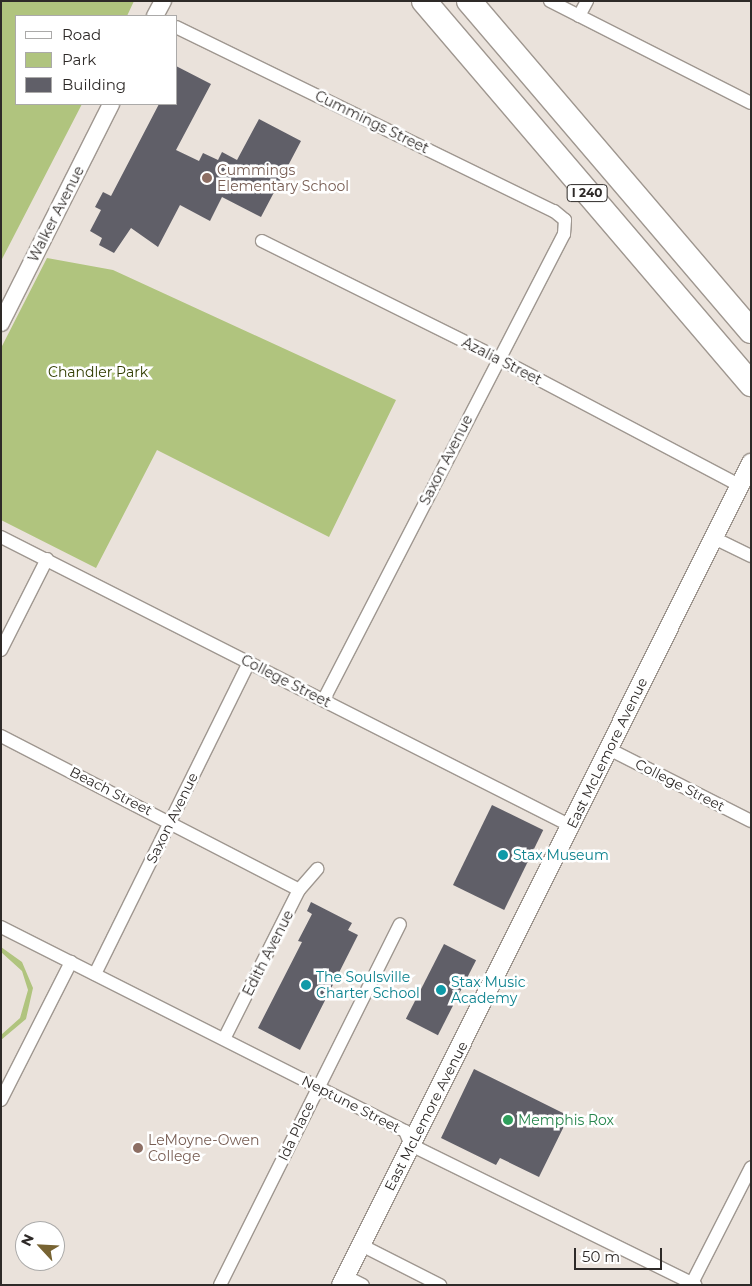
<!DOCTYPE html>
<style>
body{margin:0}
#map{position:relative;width:752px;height:1286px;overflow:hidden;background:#eae2db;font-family:Montserrat,sans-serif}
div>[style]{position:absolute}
.green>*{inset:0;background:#b0c47e}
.building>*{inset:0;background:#605f68;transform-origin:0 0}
.roads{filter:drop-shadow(1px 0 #9f9790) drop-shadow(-1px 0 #9f9790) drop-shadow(0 1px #9f9790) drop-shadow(0 -1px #9f9790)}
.minor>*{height:12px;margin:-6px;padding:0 6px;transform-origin:6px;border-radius:6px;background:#fff}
.tertiary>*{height:16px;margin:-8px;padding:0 8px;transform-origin:8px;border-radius:8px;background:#fff}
.secondary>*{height:18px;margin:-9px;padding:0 9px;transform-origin:9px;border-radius:9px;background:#fff}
.motorway>*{height:24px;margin:-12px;padding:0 12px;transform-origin:12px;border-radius:12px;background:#fff}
.dots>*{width:14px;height:14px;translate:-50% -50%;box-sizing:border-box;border:2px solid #fff;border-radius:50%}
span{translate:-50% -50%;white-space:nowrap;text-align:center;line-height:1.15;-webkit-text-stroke:5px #fff;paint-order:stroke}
.shield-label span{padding:1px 4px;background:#fff;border:1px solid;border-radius:4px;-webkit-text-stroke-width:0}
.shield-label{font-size:12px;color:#2e2a28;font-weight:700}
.street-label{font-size:14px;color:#2e2a28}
.education-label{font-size:14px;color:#785e54}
.left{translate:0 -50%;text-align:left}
.park-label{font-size:14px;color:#313d01}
.culture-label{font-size:14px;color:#0d838f}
.leisure-label{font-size:14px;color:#27864d}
.frame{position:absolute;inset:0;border:2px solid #2e2a28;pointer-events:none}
.legend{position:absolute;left:15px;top:15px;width:162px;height:90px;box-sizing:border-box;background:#fff;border:1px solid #abaaa9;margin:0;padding:6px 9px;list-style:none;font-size:15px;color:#2e2a28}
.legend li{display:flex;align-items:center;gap:10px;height:25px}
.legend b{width:25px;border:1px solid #abaaa9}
.north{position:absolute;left:15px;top:1221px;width:50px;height:50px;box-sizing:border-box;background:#fff;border:1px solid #abaaa9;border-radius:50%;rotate:295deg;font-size:14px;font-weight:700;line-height:20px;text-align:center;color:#2e2a28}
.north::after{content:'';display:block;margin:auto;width:18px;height:22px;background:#776332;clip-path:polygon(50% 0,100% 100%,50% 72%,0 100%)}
.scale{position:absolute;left:574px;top:1248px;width:88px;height:22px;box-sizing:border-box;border:2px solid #2e2a28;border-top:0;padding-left:6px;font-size:15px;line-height:18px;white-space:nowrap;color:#2e2a28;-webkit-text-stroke:4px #fff;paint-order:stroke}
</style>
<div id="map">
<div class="green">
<i style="clip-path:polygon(1px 1px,134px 1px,127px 16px,16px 16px,16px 104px,82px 104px,1px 261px)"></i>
<i style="clip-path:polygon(47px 258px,113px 270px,396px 400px,329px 537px,157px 450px,96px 568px,1px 520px,1px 348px)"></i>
<i style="clip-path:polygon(1px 947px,22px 962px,33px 988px,26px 1019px,1px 1040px,1px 1035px,20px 1018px,28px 990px,22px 971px,1px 952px)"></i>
</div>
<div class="building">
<i style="clip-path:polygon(176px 66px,211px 84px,176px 150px,199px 161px,203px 153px,218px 160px,222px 152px,237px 160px,259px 119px,301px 141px,261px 217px,222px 197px,210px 221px,180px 205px,158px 247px,131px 228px,114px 253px,99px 245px,102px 238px,90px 231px,101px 210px,95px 207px,103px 192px,111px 196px,159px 104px,176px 104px)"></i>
<i style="left:492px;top:805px;width:57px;height:89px;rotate:26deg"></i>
<i style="clip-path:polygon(311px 902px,352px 923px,348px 930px,358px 935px,300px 1050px,258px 1028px,302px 942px,298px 941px,312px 914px,307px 911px)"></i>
<i style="left:444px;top:944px;width:36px;height:84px;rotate:27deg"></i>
<i style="clip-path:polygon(474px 1069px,569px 1116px,539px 1177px,500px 1158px,496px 1165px,441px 1138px)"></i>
</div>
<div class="roads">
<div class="minor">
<i style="left:550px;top:1px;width:225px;rotate:26.9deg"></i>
<i style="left:579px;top:16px;width:17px;rotate:-62deg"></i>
<i style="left:176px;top:27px;width:420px;rotate:26deg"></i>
<i style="left:554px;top:211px;width:14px;rotate:39deg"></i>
<i style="left:565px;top:220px;width:14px;rotate:94deg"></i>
<i style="left:564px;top:234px;width:523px;rotate:117.3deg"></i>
<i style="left:262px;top:241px;width:263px;rotate:26.4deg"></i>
<i style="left:498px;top:358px;width:272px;rotate:27.8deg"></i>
<i style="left:1px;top:537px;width:639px;rotate:26.89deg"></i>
<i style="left:714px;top:538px;width:41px;rotate:25.9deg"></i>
<i style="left:1px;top:650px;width:102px;rotate:-63.2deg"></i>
<i style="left:1px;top:736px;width:335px;rotate:27.3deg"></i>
<i style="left:609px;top:749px;width:159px;rotate:26.9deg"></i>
<i style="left:1px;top:927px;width:453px;rotate:26.8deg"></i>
<i style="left:405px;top:1131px;width:15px;rotate:67deg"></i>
<i style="left:411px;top:1145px;width:317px;rotate:26.2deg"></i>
<i style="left:95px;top:974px;width:348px;rotate:-63.7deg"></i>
<i style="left:224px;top:1039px;width:167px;rotate:-63.3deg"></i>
<i style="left:299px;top:890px;width:28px;rotate:-49deg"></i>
<i style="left:1px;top:1100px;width:155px;rotate:-63.1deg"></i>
<i style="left:361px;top:1245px;width:89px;rotate:26.9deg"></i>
<i style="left:345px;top:1276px;width:20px;rotate:27deg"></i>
<i style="left:220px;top:1285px;width:403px;rotate:-63.5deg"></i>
<i style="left:691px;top:1285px;width:132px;rotate:-63deg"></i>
</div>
<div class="tertiary">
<i style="left:155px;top:16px;width:17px;rotate:-62deg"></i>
<i style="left:1px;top:323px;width:245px;rotate:-63.3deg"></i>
</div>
<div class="secondary">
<i style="left:341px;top:1285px;width:919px;rotate:-63.49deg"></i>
</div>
<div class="motorway">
<i style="left:424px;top:1px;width:504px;rotate:49.51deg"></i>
<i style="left:469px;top:1px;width:434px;rotate:49.5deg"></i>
</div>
</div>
<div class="dots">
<i style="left:207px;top:178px;background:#8d6e63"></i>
<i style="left:503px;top:855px;background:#0f9aa8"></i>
<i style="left:306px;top:985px;background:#0f9aa8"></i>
<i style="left:441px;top:990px;background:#0f9aa8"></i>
<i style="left:508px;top:1120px;background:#2e9e5b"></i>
<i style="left:138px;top:1148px;background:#8d6e63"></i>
</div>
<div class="shield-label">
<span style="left:587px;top:193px">I 240</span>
</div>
<div class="street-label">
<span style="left:372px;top:122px;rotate:26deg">Cummings Street</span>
<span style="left:56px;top:214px;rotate:-63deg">Walker Avenue</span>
<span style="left:502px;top:361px;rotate:27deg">Azalia Street</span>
<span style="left:446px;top:460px;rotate:-63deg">Saxon Avenue</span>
<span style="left:286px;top:681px;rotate:27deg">College Street</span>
<span style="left:607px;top:753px;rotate:-64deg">East McLemore Avenue</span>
<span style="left:680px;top:785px;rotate:27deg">College Street</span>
<span style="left:111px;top:791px;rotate:27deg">Beach Street</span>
<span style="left:172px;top:818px;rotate:-64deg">Saxon Avenue</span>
<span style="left:268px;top:953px;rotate:-63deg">Edith Avenue</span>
<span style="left:351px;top:1104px;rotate:27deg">Neptune Street</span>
<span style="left:426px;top:1116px;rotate:-63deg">East McLemore Avenue</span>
<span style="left:296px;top:1131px;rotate:-64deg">Ida Place</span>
</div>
<div class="education-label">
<span class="left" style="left:217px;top:178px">Cummings<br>Elementary School</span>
<span class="left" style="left:148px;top:1148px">LeMoyne-Owen<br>College</span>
</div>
<div class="park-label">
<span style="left:98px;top:372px">Chandler Park</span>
</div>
<div class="culture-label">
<span class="left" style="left:513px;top:855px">Stax Museum</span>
<span class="left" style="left:316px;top:985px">The Soulsville<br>Charter School</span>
<span class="left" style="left:451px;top:990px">Stax Music<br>Academy</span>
</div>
<div class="leisure-label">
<span class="left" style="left:518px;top:1120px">Memphis Rox</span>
</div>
<div class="frame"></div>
<ul class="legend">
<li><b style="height:6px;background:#fff"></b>Road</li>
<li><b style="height:14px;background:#b0c47e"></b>Park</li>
<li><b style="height:14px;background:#605f68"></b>Building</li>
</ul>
<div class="north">N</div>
<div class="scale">50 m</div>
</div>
